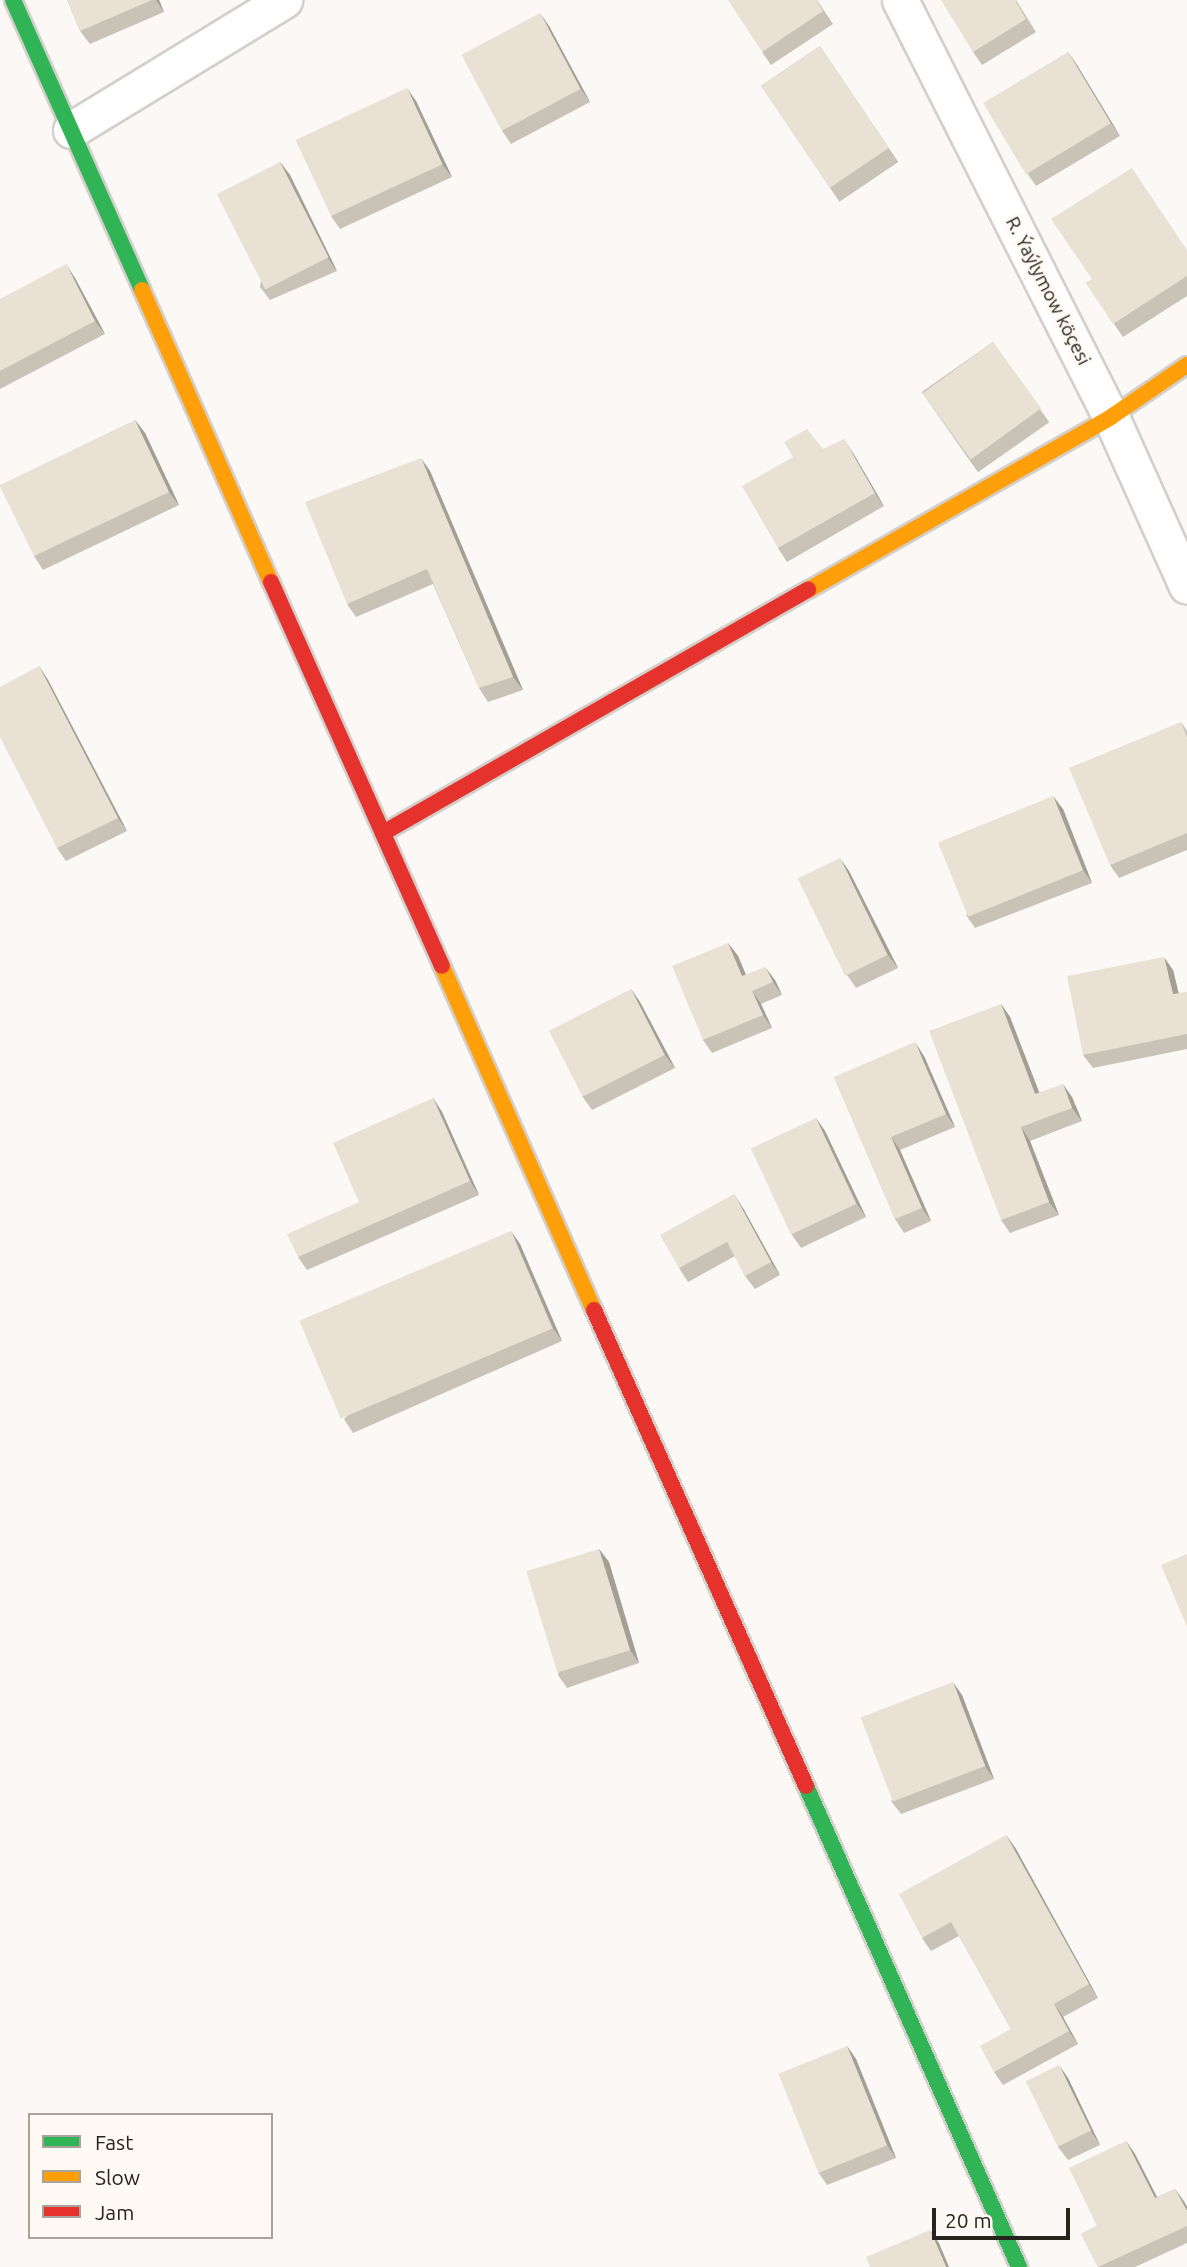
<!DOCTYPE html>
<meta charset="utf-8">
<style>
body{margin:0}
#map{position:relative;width:1187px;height:2267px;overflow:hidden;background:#fbf8f5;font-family:Ubuntu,sans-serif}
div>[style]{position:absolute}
.roads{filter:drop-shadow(2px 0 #d3cfcb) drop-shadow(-2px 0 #d3cfcb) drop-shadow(0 2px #d3cfcb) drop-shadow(0 -2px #d3cfcb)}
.street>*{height:35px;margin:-17.5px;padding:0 17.5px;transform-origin:17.5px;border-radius:17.5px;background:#fefefe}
.fast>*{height:16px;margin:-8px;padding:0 8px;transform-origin:8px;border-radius:8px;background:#30b455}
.slow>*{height:16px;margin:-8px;padding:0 8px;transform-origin:8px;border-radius:8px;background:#ff9f0a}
.jam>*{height:16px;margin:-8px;padding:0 8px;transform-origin:8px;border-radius:8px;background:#e5322d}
.wall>*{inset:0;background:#c9c2b7;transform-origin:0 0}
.shaded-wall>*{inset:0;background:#a49e95}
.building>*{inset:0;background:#eae1d5;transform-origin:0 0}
span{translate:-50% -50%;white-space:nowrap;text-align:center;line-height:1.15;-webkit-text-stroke:6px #fef9f2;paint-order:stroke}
.street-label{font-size:19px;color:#27231d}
.legend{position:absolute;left:28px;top:2113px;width:245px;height:126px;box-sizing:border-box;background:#fef9f2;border:2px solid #a8a39d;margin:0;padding:9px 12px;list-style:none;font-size:21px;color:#27231d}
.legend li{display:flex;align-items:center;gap:14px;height:35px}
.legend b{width:35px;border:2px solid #a8a39d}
.scale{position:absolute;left:932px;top:2208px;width:138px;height:32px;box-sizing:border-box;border:4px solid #27231d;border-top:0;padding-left:9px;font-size:21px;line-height:24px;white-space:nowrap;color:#27231d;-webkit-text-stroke:5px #fef9f2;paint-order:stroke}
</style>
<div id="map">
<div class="roads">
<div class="street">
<i style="left:900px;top:0;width:467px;rotate:63.2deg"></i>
<i style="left:1111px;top:417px;width:185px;rotate:65.8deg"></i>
<i style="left:71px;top:130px;width:250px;rotate:-31.4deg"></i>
</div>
<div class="fast">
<i style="left:13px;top:0;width:317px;rotate:66deg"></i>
<i style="left:806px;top:1786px;width:526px;rotate:66.11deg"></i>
</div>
<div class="slow">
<i style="left:142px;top:290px;width:319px;rotate:66.2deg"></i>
<i style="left:808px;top:590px;width:349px;rotate:-29.7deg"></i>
<i style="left:1111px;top:417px;width:92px;rotate:-34.4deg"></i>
<i style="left:442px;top:966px;width:376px;rotate:66.2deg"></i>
</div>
<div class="jam">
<i style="left:271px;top:582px;width:420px;rotate:66deg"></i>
<i style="left:383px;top:833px;width:490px;rotate:-29.8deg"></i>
<i style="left:594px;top:1310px;width:521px;rotate:65.99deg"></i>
</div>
</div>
<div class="wall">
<i style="clip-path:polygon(67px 0,159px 0,164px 12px,90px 44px,80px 31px)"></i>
<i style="clip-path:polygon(817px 0,833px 24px,771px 65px,762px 52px)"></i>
<i style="clip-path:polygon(1016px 0,1036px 32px,982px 65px,973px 52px)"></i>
<i style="clip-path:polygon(549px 26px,590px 102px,511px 144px,502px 131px)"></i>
<i style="left:820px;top:46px;width:140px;height:71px;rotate:56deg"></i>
<i style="clip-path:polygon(1068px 52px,1077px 65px,1120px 136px,1036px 186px,1027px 173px)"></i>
<i style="clip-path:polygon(416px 101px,452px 177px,340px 229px,331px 216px)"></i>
<i style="clip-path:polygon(280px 162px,290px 175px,337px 271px,270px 300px,260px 287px)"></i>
<i style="clip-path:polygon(1187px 250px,1187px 296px,1123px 337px,1086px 283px)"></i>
<i style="clip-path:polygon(75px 278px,105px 334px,0 389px,0 299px)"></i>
<i style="left:993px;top:342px;width:98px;height:87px;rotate:55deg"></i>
<i style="clip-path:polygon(135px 420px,145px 433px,179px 505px,43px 570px,34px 556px)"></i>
<i style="clip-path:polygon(823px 449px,853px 453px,884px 506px,787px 562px,778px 548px)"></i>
<i style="clip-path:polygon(430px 471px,523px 690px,488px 702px,479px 688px,433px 584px,356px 617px,347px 604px)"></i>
<i style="clip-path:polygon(39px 666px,48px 680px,127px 831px,66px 861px,57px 848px)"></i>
<i style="clip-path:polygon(1181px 722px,1187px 731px,1187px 850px,1119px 878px,1110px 865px)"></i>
<i style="clip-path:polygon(1063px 809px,1092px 883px,975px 928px,966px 915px)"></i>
<i style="clip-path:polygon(849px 871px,898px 968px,856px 988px,847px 975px)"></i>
<i style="clip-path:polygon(728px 943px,738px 956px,746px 975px,775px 980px,782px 995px,761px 1004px,772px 1028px,712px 1053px,703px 1040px)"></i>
<i style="clip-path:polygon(1173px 970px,1179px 994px,1187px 992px,1187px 1049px,1093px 1068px,1083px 1055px)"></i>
<i style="clip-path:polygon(631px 989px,640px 1002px,675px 1068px,592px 1110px,582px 1096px)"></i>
<i style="clip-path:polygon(1001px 1004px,1010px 1017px,1039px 1093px,1072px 1097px,1082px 1121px,1030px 1141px,1059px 1215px,1010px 1233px,1001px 1220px)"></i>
<i style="clip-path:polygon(924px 1056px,955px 1127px,900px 1150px,931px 1221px,904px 1233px,895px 1219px,834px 1077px)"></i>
<i style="clip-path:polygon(433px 1098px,442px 1112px,479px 1195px,307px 1270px,298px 1257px,359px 1202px)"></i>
<i style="clip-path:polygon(816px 1118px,825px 1131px,866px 1217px,801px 1248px,792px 1235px)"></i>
<i style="clip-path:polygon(743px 1208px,780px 1275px,755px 1289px,745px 1276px,735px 1256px,688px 1282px,679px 1268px)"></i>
<i style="clip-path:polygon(520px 1244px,562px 1341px,353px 1433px,344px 1419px)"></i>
<i style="clip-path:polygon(599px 1549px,609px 1562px,639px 1663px,567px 1688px,558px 1675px)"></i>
<i style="clip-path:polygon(962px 1695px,994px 1779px,901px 1814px,891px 1801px)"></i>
<i style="clip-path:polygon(1006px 1835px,1016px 1849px,1098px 1998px,1063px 2017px,1078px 2044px,1003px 2085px,994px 2072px,1011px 2029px,959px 1936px,931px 1951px,922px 1938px)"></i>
<i style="clip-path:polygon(847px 2046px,856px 2059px,896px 2158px,827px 2185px,818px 2172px)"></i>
<i style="clip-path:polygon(1068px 2078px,1100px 2145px,1068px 2160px,1058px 2147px)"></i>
<i style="clip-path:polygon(1126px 2141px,1135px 2154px,1157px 2197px,1175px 2189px,1185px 2202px,1187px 2207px,1187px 2243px,1135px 2267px,1098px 2267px,1081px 2234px,1097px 2226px)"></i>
</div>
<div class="shaded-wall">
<i style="clip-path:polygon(156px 0,159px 0,164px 12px)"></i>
<i style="clip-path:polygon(540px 13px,549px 26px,590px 102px,581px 89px)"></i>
<i style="clip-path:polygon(1068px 52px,1077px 65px,1120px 136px,1111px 123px)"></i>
<i style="clip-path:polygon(407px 88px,416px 101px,452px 177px,442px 164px)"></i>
<i style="clip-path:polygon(280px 162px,290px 175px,337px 271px,328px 258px)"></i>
<i style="clip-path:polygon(66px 264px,75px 278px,105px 334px,95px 321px)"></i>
<i style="clip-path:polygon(135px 420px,145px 433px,179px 505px,169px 492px)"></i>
<i style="clip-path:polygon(844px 439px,853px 453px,884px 506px,875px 493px)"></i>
<i style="clip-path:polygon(421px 458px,430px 471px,523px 690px,513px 677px)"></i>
<i style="clip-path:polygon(39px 666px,48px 680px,127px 831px,118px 818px)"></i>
<i style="clip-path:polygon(1053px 796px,1063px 809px,1092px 883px,1083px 870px)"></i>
<i style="clip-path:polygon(840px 858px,849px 871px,898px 968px,888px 955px)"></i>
<i style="clip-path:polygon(728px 943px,738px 956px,752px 989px,742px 976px)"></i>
<i style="clip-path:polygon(1164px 957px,1173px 970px,1182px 1008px,1173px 994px)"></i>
<i style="clip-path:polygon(765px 967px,775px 980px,782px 995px,773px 982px)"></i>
<i style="clip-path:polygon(631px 989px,640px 1002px,675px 1068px,665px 1055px)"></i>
<i style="clip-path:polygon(752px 991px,761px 1004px,772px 1028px,763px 1015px)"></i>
<i style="clip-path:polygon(1001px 1004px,1010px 1017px,1045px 1107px,1035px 1094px)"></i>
<i style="clip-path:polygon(915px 1042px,924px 1056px,955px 1127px,946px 1114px)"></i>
<i style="clip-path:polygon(1063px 1084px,1072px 1097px,1082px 1121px,1072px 1108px)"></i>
<i style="clip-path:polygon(433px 1098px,442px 1112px,479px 1195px,470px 1181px)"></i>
<i style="clip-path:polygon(816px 1118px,825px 1131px,866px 1217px,857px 1204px)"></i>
<i style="clip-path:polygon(1021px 1127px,1030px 1141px,1059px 1215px,1049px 1202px)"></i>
<i style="clip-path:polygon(891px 1137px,900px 1150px,931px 1221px,922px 1208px)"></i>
<i style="clip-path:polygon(734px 1194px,743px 1208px,780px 1275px,771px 1262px)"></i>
<i style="clip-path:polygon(511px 1231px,520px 1244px,562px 1341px,553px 1328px)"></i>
<i style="clip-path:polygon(599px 1549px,609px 1562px,639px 1663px,630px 1650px)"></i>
<i style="clip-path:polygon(953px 1682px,962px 1695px,994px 1779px,985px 1766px)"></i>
<i style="clip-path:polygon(1006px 1835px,1016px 1849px,1098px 1998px,1089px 1984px)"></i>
<i style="clip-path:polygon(1054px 2004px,1063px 2017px,1078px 2044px,1069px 2031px)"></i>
<i style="clip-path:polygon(847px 2046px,856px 2059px,896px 2158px,887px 2145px)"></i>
<i style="clip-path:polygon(1059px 2065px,1068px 2078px,1100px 2145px,1091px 2131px)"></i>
<i style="clip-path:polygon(1126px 2141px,1135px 2154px,1164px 2211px,1155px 2198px)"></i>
<i style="clip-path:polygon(1175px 2189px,1187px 2207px,1187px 2211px)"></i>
<i style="clip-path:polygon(930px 2230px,939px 2243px,949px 2267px,946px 2267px)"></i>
</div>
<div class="building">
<i style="clip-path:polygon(67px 0,152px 0,80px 31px)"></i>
<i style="clip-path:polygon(728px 0,816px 0,823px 11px,762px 52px)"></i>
<i style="clip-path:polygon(941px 0,1015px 0,1026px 19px,973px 52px)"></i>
<i style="left:540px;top:13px;width:86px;height:89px;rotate:62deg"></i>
<i style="left:820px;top:46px;width:123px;height:71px;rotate:56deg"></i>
<i style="left:1068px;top:52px;width:83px;height:99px;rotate:59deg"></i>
<i style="left:407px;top:88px;width:84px;height:123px;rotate:65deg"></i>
<i style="left:280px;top:162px;width:107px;height:71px;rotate:63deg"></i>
<i style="clip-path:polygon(1132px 168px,1187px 250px,1187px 276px,1113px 324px,1086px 283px,1092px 279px,1051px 219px)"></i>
<i style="clip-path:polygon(66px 264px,95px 321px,0 371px,0 299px)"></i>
<i style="left:993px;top:342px;width:82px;height:87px;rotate:54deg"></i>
<i style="clip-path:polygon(135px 420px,169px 492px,34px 556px,0 487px,0 485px)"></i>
<i style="clip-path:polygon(807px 429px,823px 449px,844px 439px,875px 493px,778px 548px,742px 486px,793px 457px,784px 442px)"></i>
<i style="clip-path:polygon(421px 458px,513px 677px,479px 688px,427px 569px,347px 604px,305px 502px)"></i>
<i style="clip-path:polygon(39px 666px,118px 818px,57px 848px,0 737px,0 687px)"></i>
<i style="clip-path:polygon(1181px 722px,1187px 737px,1187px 833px,1110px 865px,1069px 768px)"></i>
<i style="left:1053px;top:796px;width:80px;height:124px;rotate:68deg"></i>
<i style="left:840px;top:858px;width:108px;height:47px;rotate:64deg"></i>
<i style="clip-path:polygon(728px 943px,742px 976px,765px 967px,773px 982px,752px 991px,763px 1015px,703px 1040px,672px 966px)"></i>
<i style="clip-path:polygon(1164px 957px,1173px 994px,1187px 992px,1187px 1034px,1083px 1055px,1067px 976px)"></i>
<i style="left:631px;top:989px;width:74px;height:92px;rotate:63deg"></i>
<i style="clip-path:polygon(1001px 1004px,1035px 1094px,1063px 1084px,1072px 1108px,1021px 1127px,1049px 1202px,1001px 1220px,929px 1031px)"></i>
<i style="clip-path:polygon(915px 1042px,946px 1114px,891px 1137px,922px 1208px,895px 1219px,834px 1077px)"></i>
<i style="clip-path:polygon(433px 1098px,470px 1181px,298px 1257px,287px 1234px,359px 1202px,333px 1143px)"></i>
<i style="left:816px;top:1118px;width:95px;height:72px;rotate:65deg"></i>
<i style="clip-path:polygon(734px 1194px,771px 1262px,745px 1276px,727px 1242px,679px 1268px,660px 1235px)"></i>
<i style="left:511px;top:1231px;width:106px;height:230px;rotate:67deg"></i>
<i style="left:599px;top:1549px;width:106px;height:76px;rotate:73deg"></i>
<i style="clip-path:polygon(1187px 1554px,1187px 1627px,1161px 1565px)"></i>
<i style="left:953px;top:1682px;width:90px;height:99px;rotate:69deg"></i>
<i style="clip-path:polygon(1006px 1835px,1089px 1984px,1054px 2004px,1069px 2031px,994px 2072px,980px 2046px,1011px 2029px,951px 1922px,922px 1938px,899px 1894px)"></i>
<i style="left:847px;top:2046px;width:107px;height:74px;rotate:68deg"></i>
<i style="left:1059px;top:2065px;width:73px;height:37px;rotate:64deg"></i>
<i style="clip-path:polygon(1126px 2141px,1155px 2198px,1175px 2189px,1187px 2211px,1187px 2226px,1098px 2267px,1081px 2234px,1097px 2226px,1069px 2168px)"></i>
<i style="clip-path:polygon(930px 2230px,946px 2267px,870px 2267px,866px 2257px)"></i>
</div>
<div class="street-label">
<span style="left:1048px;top:291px;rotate:63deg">R. Ýaýlymow köçesi</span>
</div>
<ul class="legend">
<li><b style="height:9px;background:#30b455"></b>Fast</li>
<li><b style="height:9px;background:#ff9f0a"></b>Slow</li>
<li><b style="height:9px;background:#e5322d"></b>Jam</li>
</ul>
<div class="scale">20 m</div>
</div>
